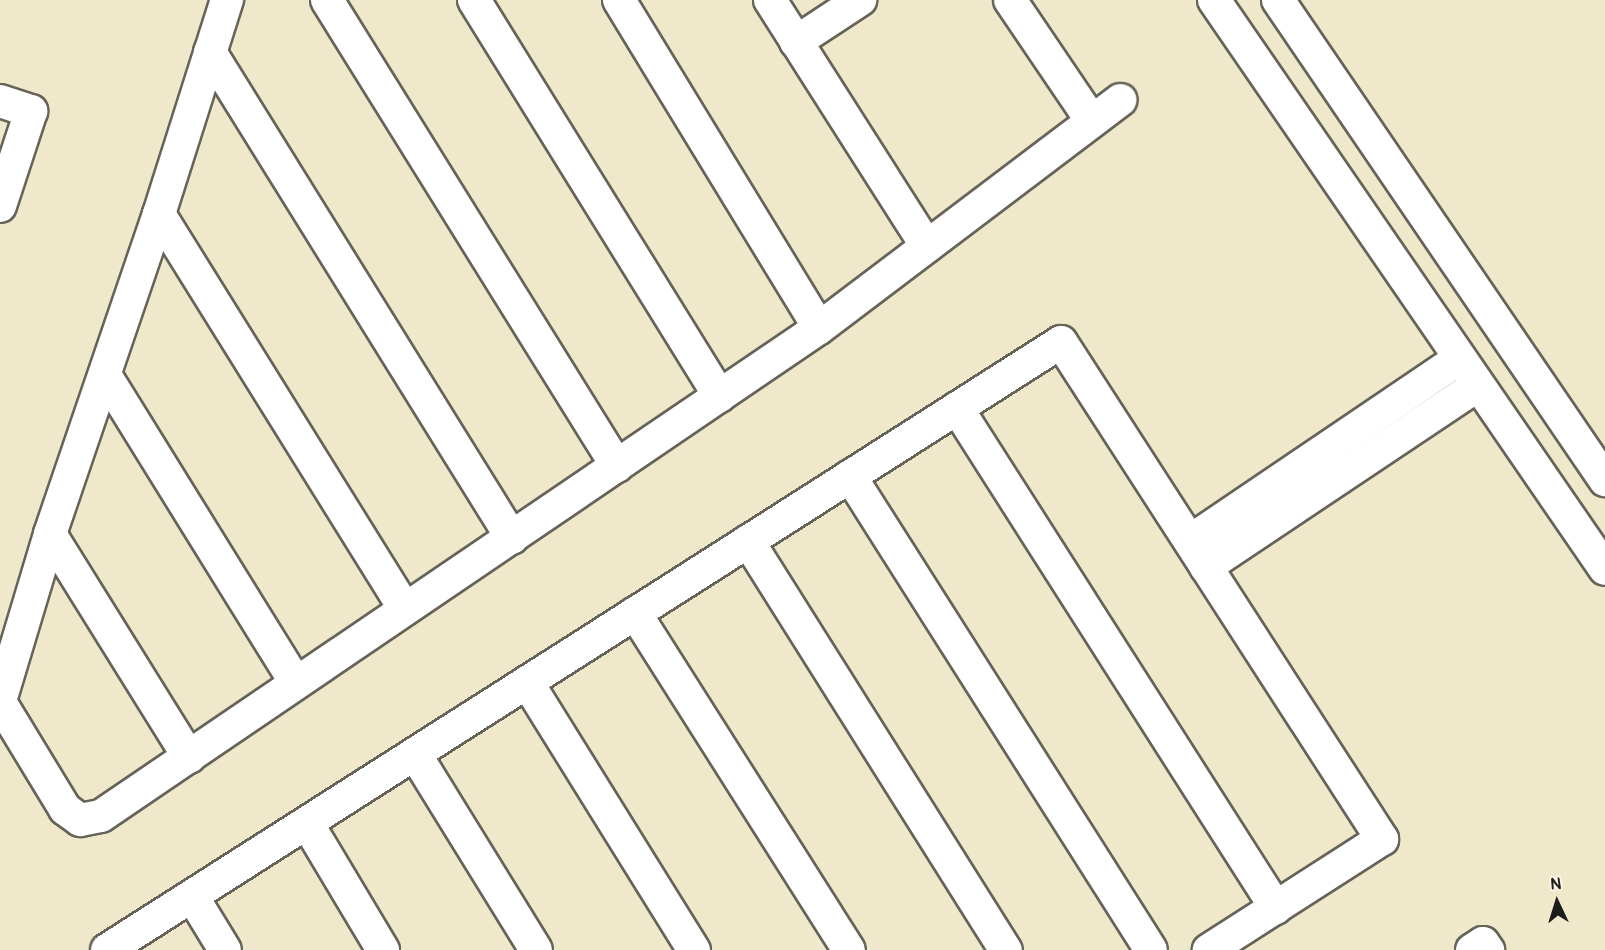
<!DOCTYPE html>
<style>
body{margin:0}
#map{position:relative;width:1605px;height:950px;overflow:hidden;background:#f0e8cb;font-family:Pangolin,sans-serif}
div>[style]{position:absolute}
.roads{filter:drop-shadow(2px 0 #666359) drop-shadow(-2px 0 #666359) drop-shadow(0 2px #666359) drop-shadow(0 -2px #666359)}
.minor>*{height:32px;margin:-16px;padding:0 16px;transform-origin:16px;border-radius:16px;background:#fff}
span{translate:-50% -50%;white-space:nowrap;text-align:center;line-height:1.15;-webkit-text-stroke:4.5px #fcf5e5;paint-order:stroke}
.north{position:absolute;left:1527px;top:872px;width:60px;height:60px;-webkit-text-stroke:4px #fcf5e5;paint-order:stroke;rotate:356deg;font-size:16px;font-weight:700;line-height:24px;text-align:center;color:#1c1c1c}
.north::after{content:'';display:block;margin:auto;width:21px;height:27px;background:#1c1c1c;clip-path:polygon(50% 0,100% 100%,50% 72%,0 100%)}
</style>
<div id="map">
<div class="roads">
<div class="minor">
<i style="left:327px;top:0;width:549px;rotate:58.11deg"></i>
<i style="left:474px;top:0;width:466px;rotate:58.2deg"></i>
<i style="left:619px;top:0;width:384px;rotate:58.6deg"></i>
<i style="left:770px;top:0;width:292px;rotate:57.5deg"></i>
<i style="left:1010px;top:0;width:146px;rotate:55.9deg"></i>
<i style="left:1214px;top:0;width:690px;rotate:55.5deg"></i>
<i style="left:1278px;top:0;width:581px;rotate:55.74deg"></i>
<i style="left:796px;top:42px;width:77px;rotate:-33.3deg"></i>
<i style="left:210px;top:52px;width:572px;rotate:58.14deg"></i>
<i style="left:0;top:101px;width:33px;rotate:18deg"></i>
<i style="left:31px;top:111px;width:100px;rotate:108.1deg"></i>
<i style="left:159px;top:214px;width:465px;rotate:58.1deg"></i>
<i style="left:105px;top:375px;width:362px;rotate:58.2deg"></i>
<i style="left:957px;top:408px;width:593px;rotate:57.46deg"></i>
<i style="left:850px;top:476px;width:561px;rotate:57.58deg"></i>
<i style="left:50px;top:534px;width:263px;rotate:58.1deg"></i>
<i style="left:748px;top:541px;width:484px;rotate:57.8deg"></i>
<i style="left:1190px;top:541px;width:326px;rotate:-34.1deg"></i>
<i style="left:1206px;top:567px;width:327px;rotate:-33.8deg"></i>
<i style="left:635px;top:613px;width:399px;rotate:57.6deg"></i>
<i style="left:527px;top:682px;width:316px;rotate:58.1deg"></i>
<i style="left:0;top:701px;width:174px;rotate:-73.3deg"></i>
<i style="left:50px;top:534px;width:338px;rotate:-71.2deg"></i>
<i style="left:159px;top:214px;width:225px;rotate:-72.4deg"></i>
<i style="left:0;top:702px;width:125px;rotate:58.7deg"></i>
<i style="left:65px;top:809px;width:19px;rotate:36deg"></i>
<i style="left:80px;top:820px;width:21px;rotate:-11deg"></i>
<i style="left:101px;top:816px;width:868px;rotate:-34.2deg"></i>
<i style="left:819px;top:328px;width:378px;rotate:-37.1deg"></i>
<i style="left:415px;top:754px;width:230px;rotate:58.3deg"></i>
<i style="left:307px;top:823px;width:148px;rotate:59.1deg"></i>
<i style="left:192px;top:896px;width:63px;rotate:58.6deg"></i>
<i style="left:107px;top:950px;width:1131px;rotate:-32.51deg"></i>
<i style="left:1061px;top:342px;width:592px;rotate:57.14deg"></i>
<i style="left:1382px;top:839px;width:206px;rotate:147.3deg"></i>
<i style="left:1472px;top:950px;width:13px;rotate:-32deg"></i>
<i style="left:1483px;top:943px;width:9px;rotate:54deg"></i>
</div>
</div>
<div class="north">N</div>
</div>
